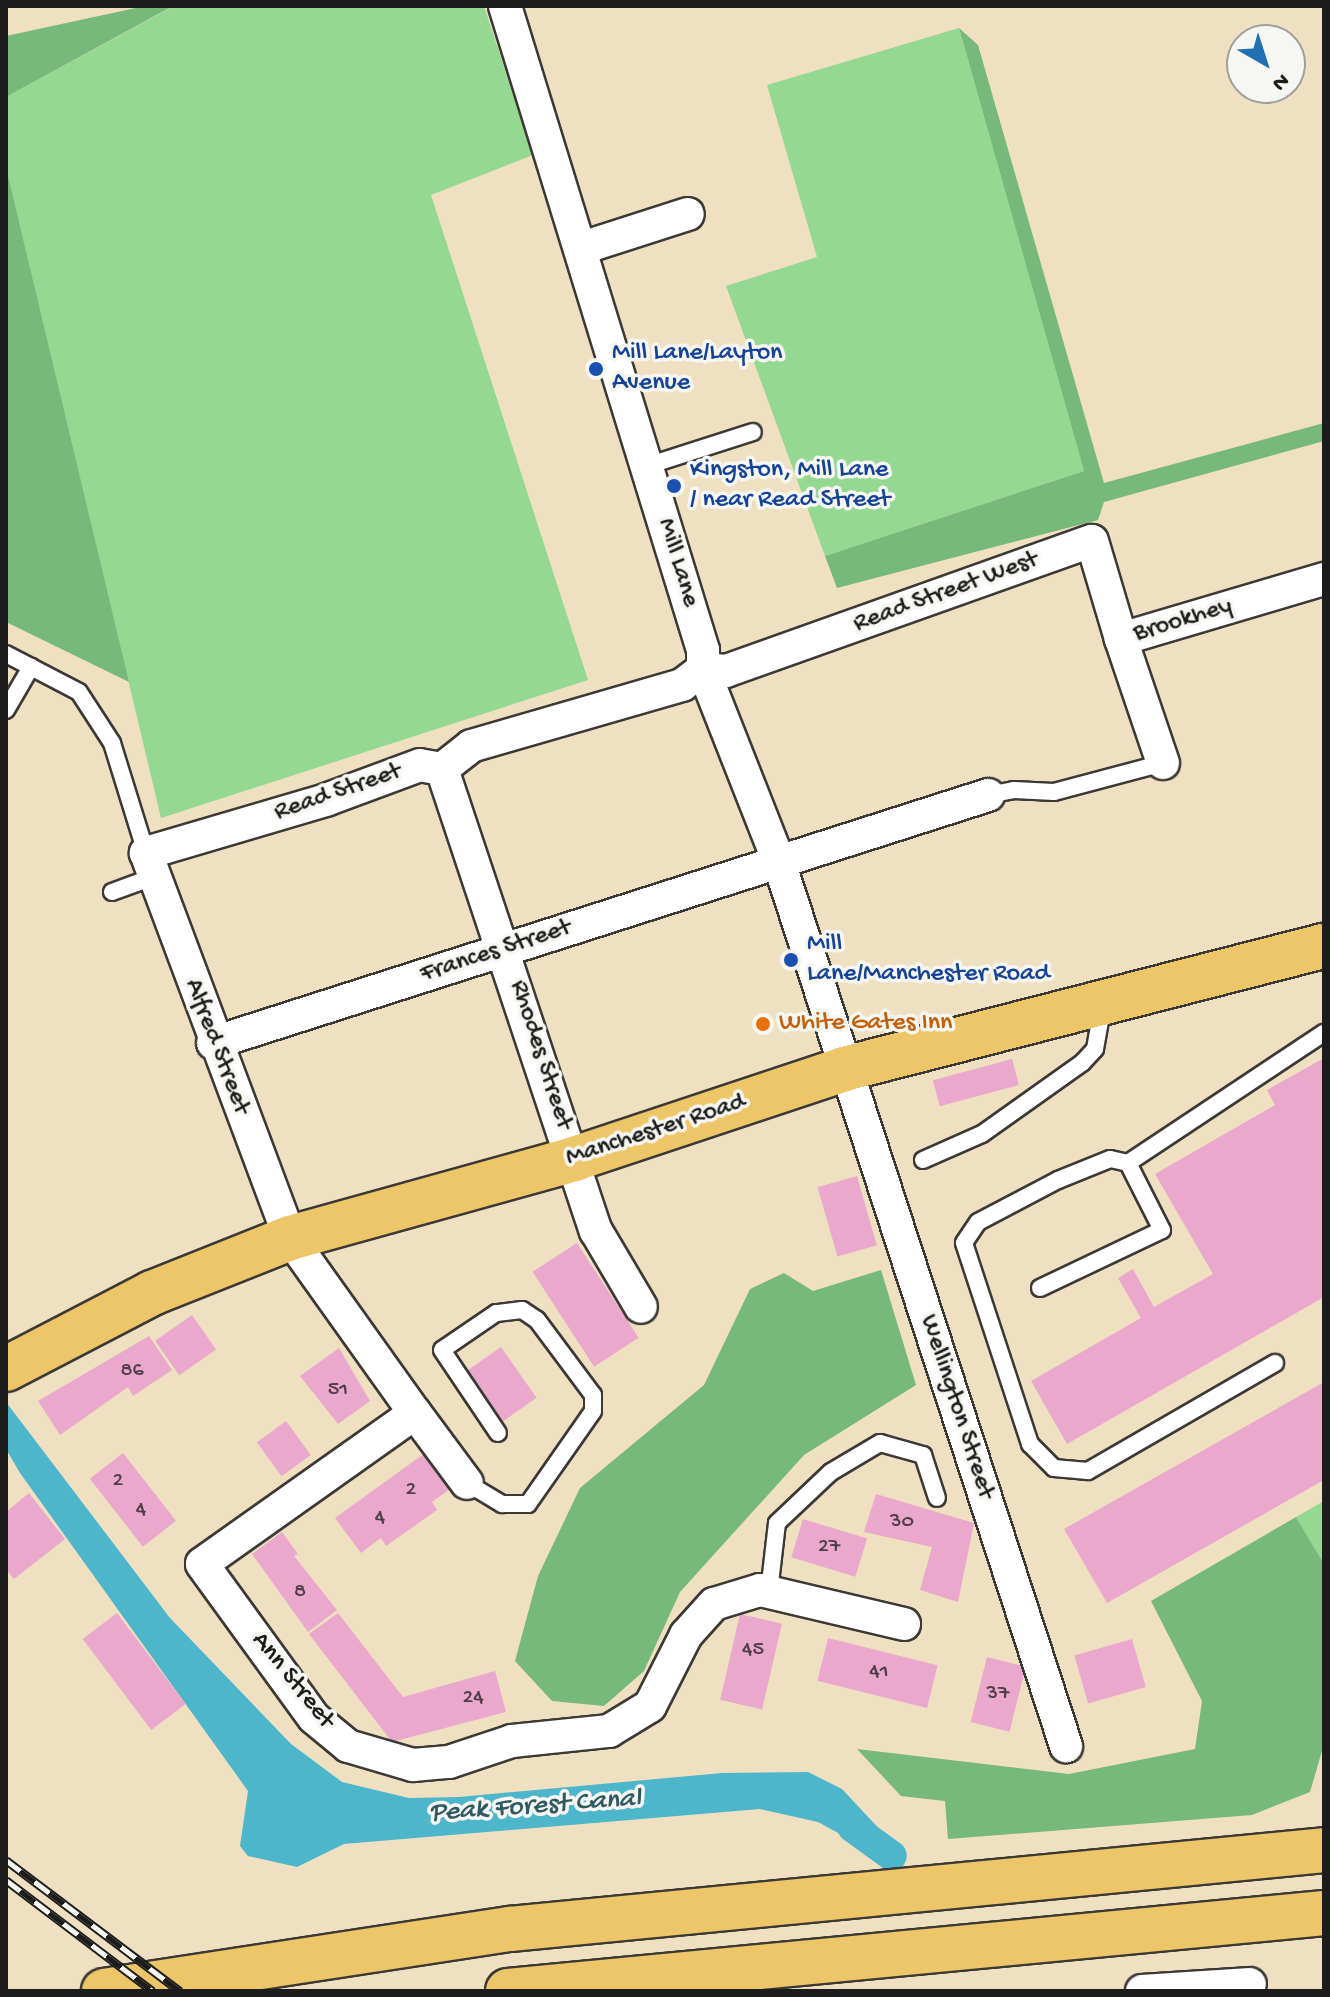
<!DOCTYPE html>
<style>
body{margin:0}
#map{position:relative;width:1330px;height:1997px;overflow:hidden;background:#efe0c2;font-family:"Gochi Hand",sans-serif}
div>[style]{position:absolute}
.green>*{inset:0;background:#94d891}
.forest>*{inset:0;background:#77b87b}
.water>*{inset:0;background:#4db6cb}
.canal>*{height:30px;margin:-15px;padding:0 15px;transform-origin:15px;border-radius:15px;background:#4db6cb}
.building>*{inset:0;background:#eaa8cc;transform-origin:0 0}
.roads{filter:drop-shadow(2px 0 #3c3935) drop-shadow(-2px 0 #3c3935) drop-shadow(0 2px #3c3935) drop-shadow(0 -2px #3c3935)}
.lane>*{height:16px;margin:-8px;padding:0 8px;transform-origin:8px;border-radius:8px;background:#fff}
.street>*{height:32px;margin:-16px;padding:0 16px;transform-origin:16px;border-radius:16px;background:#fff}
.primary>*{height:44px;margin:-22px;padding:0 22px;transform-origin:22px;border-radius:22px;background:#ecc669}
.highway>*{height:44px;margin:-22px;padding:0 22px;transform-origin:22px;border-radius:22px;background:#ecc669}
.rail>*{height:9px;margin-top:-4.5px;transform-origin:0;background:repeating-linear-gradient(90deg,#f6f6f2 0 18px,#1c1c1c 0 36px);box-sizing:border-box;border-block:2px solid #1c1c1c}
.dots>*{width:22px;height:22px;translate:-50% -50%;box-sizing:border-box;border:4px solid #f6f6f2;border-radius:50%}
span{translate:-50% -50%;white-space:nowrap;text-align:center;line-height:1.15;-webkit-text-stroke:7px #f6f6f2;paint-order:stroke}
.number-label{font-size:22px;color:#503f48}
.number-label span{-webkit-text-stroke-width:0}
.transit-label{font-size:26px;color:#164399}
.left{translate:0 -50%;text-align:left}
.street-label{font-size:26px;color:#1c1c1c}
.food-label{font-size:26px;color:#c56008}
.water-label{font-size:28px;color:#305a62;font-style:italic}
.frame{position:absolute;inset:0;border:8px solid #1c1c1c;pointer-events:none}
.north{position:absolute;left:1226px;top:24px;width:80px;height:80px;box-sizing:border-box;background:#f6f6f2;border:2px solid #9f9f9c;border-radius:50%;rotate:141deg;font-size:22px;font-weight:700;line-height:32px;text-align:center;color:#1c1c1c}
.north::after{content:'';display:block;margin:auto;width:28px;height:36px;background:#1f6fb2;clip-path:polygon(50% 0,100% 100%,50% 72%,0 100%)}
</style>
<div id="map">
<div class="green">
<i style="clip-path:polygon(174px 6px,484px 6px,533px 155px,431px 195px,588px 680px,161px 818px,6px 167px,6px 97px)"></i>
<i style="clip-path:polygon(959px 28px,1084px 471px,825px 556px,726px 286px,817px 257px,767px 85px)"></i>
<i style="clip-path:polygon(1324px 1501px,1324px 1564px,1296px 1517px)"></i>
</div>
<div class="forest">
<i style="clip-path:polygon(145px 6px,173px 6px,6px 97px,6px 36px)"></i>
<i style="clip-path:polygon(959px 28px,978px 45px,1104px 483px,1324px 423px,1324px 441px,1104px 502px,1098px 520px,837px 588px,825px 556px,1084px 471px)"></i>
<i style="clip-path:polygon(6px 167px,129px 682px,6px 622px)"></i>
<i style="clip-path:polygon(881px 1270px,916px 1385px,804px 1455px,680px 1592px,644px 1671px,604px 1706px,552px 1701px,515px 1661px,538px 1576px,580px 1488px,704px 1385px,750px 1289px,784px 1273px,813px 1291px)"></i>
<i style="clip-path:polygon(1296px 1517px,1324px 1564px,1324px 1744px,1310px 1792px,1252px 1815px,948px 1839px,945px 1801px,901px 1796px,857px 1749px,1069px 1774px,1195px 1749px,1202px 1701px,1151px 1601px)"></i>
</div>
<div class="water">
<i style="clip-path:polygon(6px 1402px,170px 1618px,291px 1744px,342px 1782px,409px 1798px,459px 1797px,722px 1773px,808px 1772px,842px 1789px,898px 1849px,871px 1851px,818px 1822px,760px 1809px,344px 1844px,297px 1867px,248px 1856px,240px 1846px,248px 1791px,20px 1473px,6px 1449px)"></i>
</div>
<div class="canal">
<i style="left:852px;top:1827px;width:49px;rotate:35.9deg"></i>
</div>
<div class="building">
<i style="clip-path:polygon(1324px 1058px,1324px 1297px,1067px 1444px,1031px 1381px,1141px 1318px,1118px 1278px,1133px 1269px,1154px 1307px,1213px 1274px,1155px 1174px,1275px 1105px,1267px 1090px)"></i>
<i style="left:1012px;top:1059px;width:27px;height:82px;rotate:75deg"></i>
<i style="left:857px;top:1176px;width:72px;height:41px;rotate:74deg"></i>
<i style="left:577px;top:1243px;width:113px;height:53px;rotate:57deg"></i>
<i style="left:192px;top:1315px;width:42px;height:45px;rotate:55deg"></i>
<i style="clip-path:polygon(149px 1336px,172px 1370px,133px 1396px,128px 1387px,60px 1435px,38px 1401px)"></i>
<i style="left:501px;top:1347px;width:62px;height:42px;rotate:55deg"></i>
<i style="clip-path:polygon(339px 1348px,370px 1401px,338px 1424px,300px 1376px)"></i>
<i style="clip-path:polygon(1324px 1382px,1324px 1480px,1107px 1603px,1064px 1529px)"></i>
<i style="left:286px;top:1421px;width:42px;height:36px;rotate:54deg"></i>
<i style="left:123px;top:1453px;width:86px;height:42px;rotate:52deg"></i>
<i style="clip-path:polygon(425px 1453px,450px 1489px,432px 1502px,437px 1510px,386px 1546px,381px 1538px,361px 1553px,335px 1518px)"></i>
<i style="clip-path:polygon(29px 1493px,65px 1539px,14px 1579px,6px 1569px,6px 1512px)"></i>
<i style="clip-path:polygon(876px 1494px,974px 1523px,958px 1602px,920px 1590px,932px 1547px,864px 1532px)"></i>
<i style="left:803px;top:1519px;width:67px;height:40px;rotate:17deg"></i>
<i style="clip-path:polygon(282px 1532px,298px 1554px,294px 1556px,337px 1610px,308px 1632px,252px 1554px)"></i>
<i style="left:117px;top:1613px;width:114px;height:43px;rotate:53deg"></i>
<i style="clip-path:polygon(338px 1613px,403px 1697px,495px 1671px,506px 1712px,392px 1742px,309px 1634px)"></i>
<i style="left:740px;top:1614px;width:43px;height:88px;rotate:13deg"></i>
<i style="left:828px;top:1638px;width:113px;height:44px;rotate:14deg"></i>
<i style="left:1132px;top:1639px;width:50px;height:60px;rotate:74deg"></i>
<i style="left:987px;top:1657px;width:40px;height:67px;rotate:14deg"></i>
</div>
<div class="roads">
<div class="lane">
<i style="left:647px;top:466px;width:111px;rotate:-17.8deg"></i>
<i style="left:6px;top:654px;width:82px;rotate:27.5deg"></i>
<i style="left:79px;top:692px;width:61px;rotate:57.1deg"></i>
<i style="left:112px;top:743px;width:115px;rotate:72.8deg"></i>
<i style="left:6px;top:710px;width:50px;rotate:-59.8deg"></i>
<i style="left:988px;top:795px;width:26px;rotate:-11deg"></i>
<i style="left:1014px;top:790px;width:40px;rotate:2.9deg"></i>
<i style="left:1054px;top:792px;width:113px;rotate:-14.9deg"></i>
<i style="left:112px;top:892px;width:44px;rotate:-20.1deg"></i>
<i style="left:923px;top:1160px;width:64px;rotate:-23.8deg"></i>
<i style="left:982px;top:1134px;width:123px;rotate:-35.4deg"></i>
<i style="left:1082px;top:1063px;width:19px;rotate:-47deg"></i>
<i style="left:1095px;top:1049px;width:46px;rotate:-79.9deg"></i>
<i style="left:1128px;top:1163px;width:18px;rotate:-167deg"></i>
<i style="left:1110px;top:1159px;width:56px;rotate:158deg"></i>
<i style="left:1058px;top:1180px;width:90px;rotate:152.3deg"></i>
<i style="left:978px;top:1222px;width:25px;rotate:124deg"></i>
<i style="left:964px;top:1243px;width:212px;rotate:71.8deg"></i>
<i style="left:1030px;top:1444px;width:34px;rotate:45deg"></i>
<i style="left:1054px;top:1468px;width:34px;rotate:5deg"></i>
<i style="left:1088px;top:1471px;width:216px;rotate:-30deg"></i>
<i style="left:1040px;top:1288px;width:135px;rotate:-25.4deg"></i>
<i style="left:1162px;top:1230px;width:75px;rotate:-116.9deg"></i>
<i style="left:1128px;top:1163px;width:235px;rotate:-33.6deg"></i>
<i style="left:467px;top:1483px;width:41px;rotate:31deg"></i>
<i style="left:502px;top:1504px;width:26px"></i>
<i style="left:528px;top:1504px;width:113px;rotate:-55deg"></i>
<i style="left:593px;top:1411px;width:16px;rotate:-90deg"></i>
<i style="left:593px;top:1395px;width:94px;rotate:-126.7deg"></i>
<i style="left:537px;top:1320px;width:18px;rotate:-146deg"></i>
<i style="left:522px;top:1310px;width:26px;rotate:173deg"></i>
<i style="left:496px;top:1313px;width:65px;rotate:145.6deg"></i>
<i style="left:442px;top:1350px;width:100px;rotate:56deg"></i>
<i style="left:769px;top:1592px;width:69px;rotate:-83.4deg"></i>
<i style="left:777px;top:1523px;width:74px;rotate:-43.4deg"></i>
<i style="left:831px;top:1472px;width:57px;rotate:-30.6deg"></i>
<i style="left:880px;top:1443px;width:45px;rotate:15.6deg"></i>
<i style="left:923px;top:1455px;width:45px;rotate:72deg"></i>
</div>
<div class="street">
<i style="left:505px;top:6px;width:674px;rotate:72.91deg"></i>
<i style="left:703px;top:650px;width:19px;rotate:90deg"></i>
<i style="left:703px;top:669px;width:204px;rotate:68.5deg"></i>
<i style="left:778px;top:859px;width:933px;rotate:72.01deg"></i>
<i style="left:582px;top:248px;width:111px;rotate:-17.8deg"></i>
<i style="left:703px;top:669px;width:23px;rotate:5deg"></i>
<i style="left:726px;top:671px;width:388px;rotate:-19.6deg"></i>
<i style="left:1092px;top:541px;width:102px;rotate:73.5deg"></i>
<i style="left:1163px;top:763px;width:131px;rotate:-108.7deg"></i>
<i style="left:1121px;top:639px;width:212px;rotate:-16.5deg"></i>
<i style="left:442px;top:769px;width:22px;rotate:-170deg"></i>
<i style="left:420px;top:765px;width:100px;rotate:159.6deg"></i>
<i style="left:326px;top:800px;width:188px;rotate:163.6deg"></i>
<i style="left:146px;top:853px;width:411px;rotate:69.5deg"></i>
<i style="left:290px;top:1238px;width:215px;rotate:54.5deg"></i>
<i style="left:415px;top:1413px;width:261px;rotate:144.7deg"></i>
<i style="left:202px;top:1564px;width:190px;rotate:54deg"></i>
<i style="left:314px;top:1718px;width:44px;rotate:39.5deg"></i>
<i style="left:348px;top:1746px;width:68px;rotate:16.3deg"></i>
<i style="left:413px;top:1765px;width:36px;rotate:-5deg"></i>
<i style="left:449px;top:1762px;width:66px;rotate:-18.4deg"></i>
<i style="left:512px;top:1741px;width:98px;rotate:-5.9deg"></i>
<i style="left:609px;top:1731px;width:48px;rotate:-31.4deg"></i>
<i style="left:650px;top:1706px;width:80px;rotate:-63.1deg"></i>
<i style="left:686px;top:1635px;width:42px;rotate:-47.9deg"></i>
<i style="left:714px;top:1604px;width:48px;rotate:-16.9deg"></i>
<i style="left:760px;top:1590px;width:148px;rotate:13.3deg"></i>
<i style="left:442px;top:769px;width:487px;rotate:71.6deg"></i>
<i style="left:596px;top:1231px;width:88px;rotate:59.4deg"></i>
<i style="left:442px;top:769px;width:37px;rotate:-38deg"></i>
<i style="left:471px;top:746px;width:220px;rotate:-16.1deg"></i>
<i style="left:682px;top:685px;width:26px;rotate:-37deg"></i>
<i style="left:213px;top:1043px;width:814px;rotate:-17.74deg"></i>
<i style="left:415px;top:1413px;width:87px;rotate:53.4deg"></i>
<i style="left:1142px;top:1991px;width:108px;rotate:-3.7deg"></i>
</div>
<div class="primary">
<i style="left:6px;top:1369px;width:165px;rotate:-27.5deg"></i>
<i style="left:152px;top:1293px;width:149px;rotate:-21.7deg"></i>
<i style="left:290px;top:1238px;width:295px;rotate:-15.5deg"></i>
<i style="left:574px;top:1159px;width:285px;rotate:-18.4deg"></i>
<i style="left:844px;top:1069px;width:496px;rotate:-14.4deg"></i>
</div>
<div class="highway">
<i style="left:104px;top:1991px;width:411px;rotate:-8.7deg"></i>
<i style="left:510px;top:1929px;width:818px;rotate:-5.54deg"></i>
<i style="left:508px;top:1991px;width:820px;rotate:-5.46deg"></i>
</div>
</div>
<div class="rail">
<i style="left:6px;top:1860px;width:218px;rotate:37deg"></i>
<i style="left:6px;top:1880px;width:184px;rotate:37.1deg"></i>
</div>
<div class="dots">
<i style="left:596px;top:369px;background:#1a4fb4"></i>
<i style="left:674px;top:486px;background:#1a4fb4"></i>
<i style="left:791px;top:960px;background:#1a4fb4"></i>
<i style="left:763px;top:1024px;background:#e8710a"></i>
</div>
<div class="number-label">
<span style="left:132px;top:1372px">86</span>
<span style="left:338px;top:1391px">51</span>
<span style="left:118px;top:1482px">2</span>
<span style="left:411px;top:1491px">2</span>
<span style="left:141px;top:1511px">4</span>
<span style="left:380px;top:1519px">4</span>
<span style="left:902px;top:1523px">30</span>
<span style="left:829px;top:1548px">27</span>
<span style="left:300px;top:1593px">8</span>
<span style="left:753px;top:1651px">45</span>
<span style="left:879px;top:1673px">41</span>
<span style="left:998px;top:1695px">37</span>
<span style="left:473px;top:1699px">24</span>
</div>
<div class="transit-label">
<span class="left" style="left:612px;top:369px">Mill Lane/Layton<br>Avenue</span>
<span class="left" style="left:690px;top:486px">Kingston, Mill Lane<br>/ near Read Street</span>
<span class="left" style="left:807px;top:960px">Mill<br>Lane/Manchester Road</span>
</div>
<div class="street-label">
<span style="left:677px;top:563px;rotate:73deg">Mill Lane</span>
<span style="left:946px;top:593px;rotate:-20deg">Read Street West</span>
<span style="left:1183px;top:621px;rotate:-17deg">Brookhey</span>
<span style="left:338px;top:793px;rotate:-19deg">Read Street</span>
<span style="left:496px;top:952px;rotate:-18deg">Frances Street</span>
<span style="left:216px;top:1047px;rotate:69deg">Alfred Street</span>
<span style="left:540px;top:1055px;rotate:72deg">Rhodes Street</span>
<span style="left:656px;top:1131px;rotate:-18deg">Manchester Road</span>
<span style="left:956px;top:1407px;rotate:72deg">Wellington Street</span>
<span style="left:292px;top:1681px;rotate:51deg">Ann Street</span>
</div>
<div class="food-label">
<span class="left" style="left:779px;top:1024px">White Gates Inn</span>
</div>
<div class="water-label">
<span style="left:535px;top:1807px;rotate:-4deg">Peak Forest Canal</span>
</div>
<div class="frame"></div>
<div class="north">N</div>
</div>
